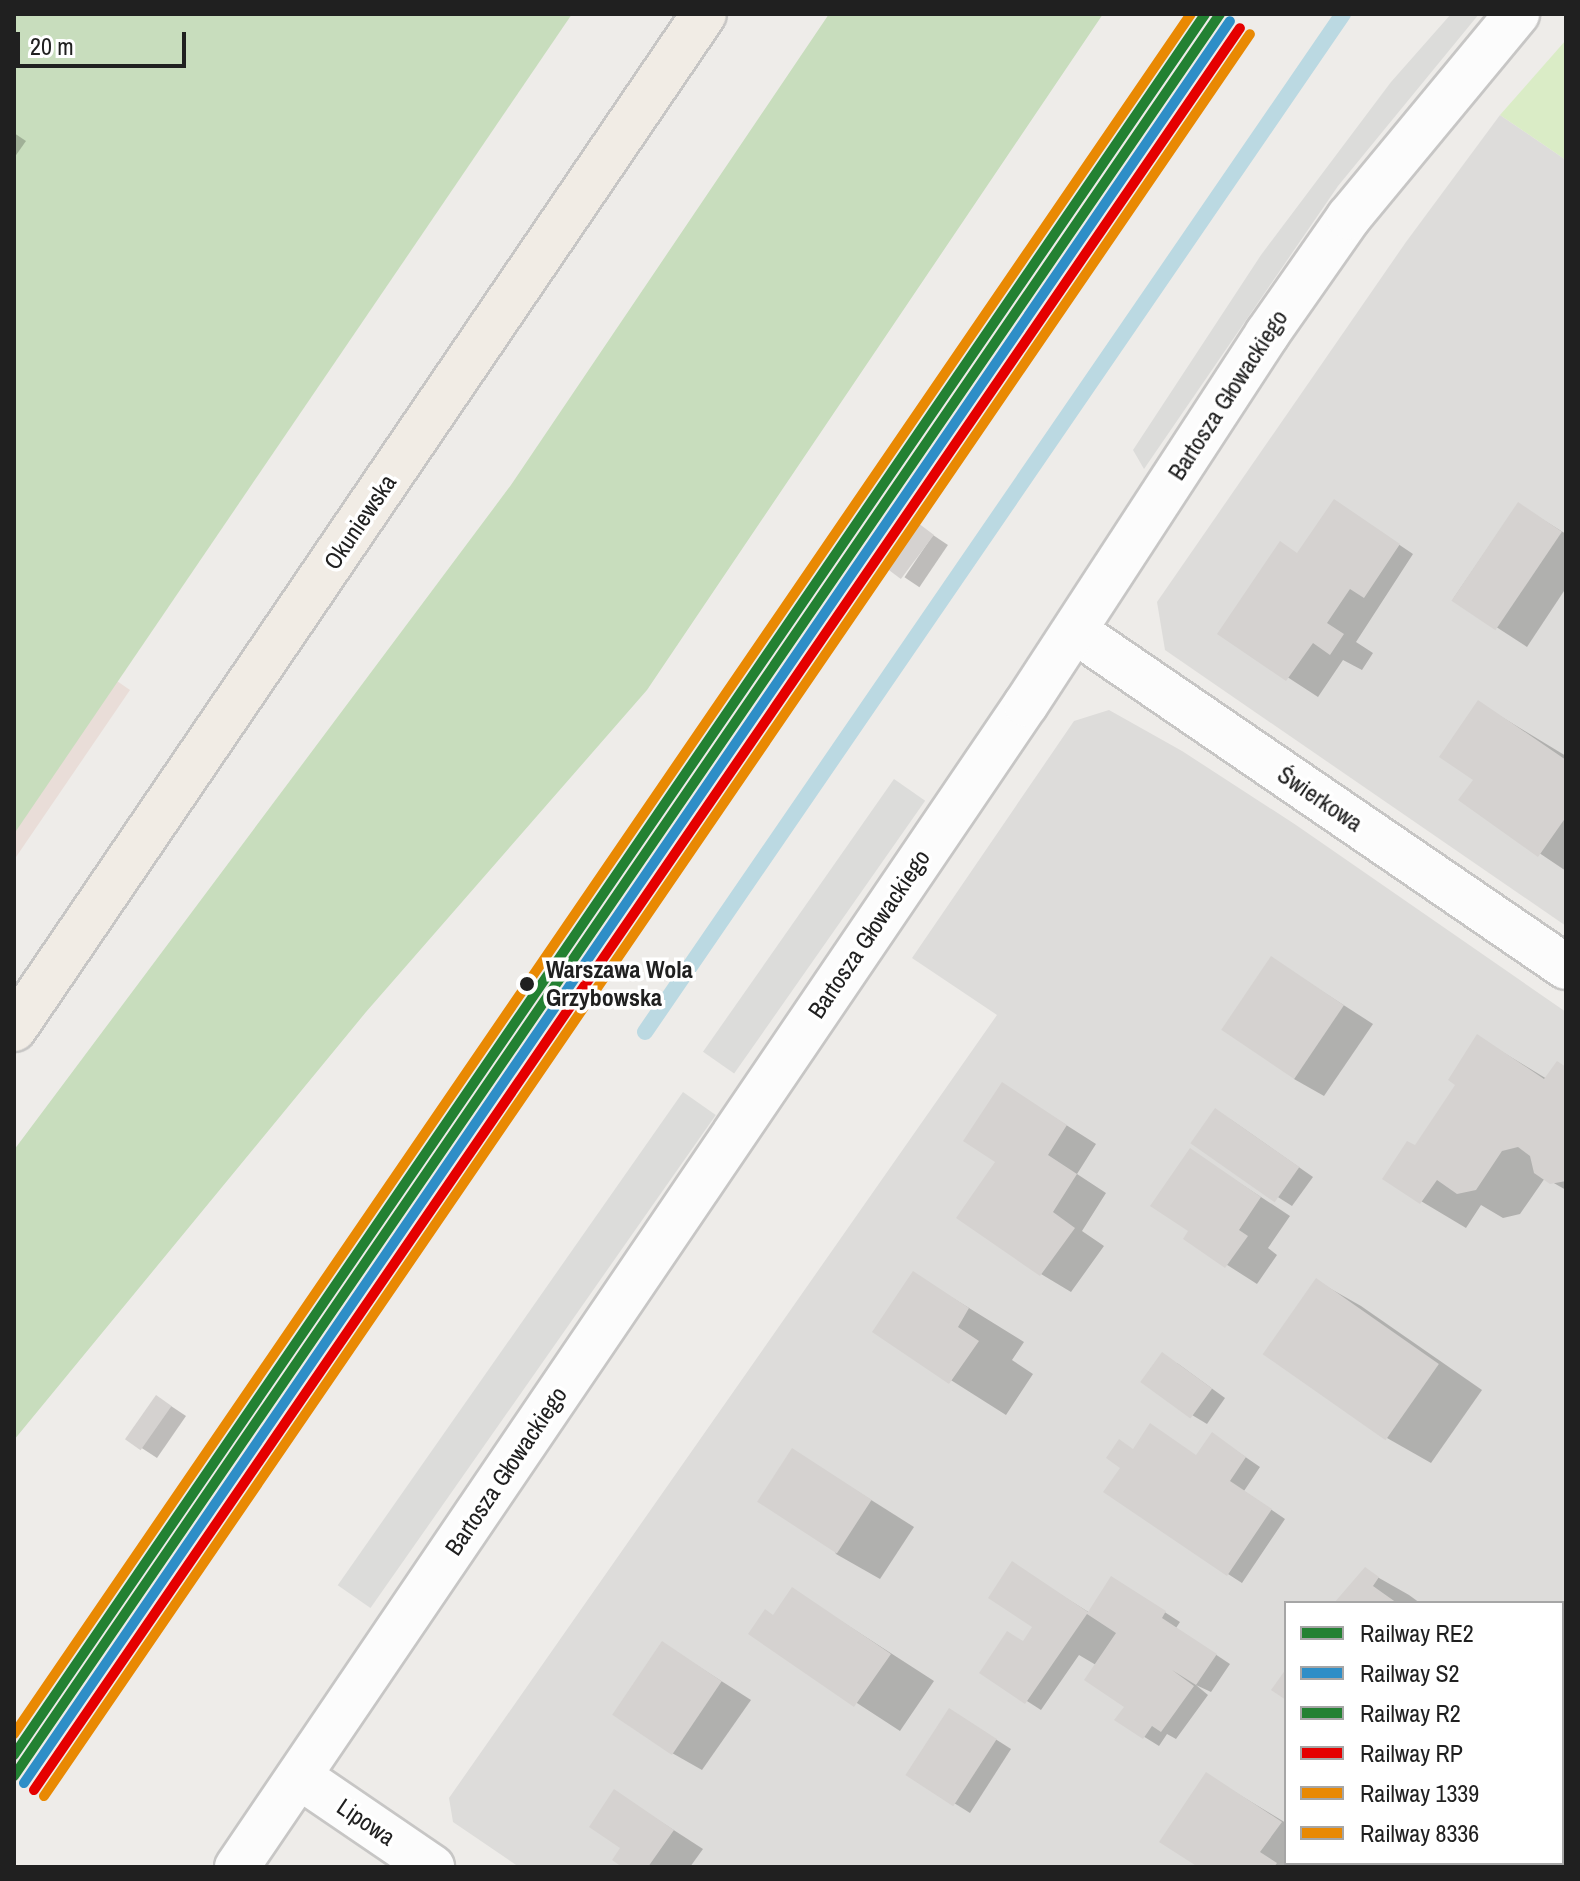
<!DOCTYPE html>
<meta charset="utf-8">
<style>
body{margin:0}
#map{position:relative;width:1580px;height:1881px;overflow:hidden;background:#eeece9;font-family:"Archivo Narrow",sans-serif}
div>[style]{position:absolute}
.residential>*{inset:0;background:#dddcda}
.religious>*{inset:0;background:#dcdcda;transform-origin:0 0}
.military>*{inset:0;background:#e9ddd8}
.grass>*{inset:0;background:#daecc6}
.forest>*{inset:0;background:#c8ddbd}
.shadow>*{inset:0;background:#0003;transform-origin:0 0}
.stream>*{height:16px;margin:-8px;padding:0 8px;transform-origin:8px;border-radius:8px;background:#bbd9e2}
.building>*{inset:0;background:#d5d2d0;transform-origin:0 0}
.roads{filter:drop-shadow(2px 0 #c7c6c5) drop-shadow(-2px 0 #c7c6c5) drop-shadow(0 2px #c7c6c5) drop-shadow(0 -2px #c7c6c5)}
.minor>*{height:44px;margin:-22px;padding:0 22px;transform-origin:22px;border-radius:22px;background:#fcfcfc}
.major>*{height:44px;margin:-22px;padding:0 22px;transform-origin:22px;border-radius:22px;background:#f1ece5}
.rail-1>*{height:10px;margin:-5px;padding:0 5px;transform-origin:5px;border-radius:5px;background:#238132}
.rail-2>*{height:10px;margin:-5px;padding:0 5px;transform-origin:5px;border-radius:5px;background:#2e8ec7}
.rail-3>*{height:10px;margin:-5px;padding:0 5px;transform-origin:5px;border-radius:5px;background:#238132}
.rail-4>*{height:10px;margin:-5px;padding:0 5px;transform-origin:5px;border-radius:5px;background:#e50000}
.rail-5>*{height:10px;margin:-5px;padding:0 5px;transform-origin:5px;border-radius:5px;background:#e98903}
.rail-6>*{height:10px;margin:-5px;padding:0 5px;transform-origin:5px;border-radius:5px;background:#e98903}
.dots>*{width:22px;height:22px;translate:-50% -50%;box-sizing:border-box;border:4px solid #fff;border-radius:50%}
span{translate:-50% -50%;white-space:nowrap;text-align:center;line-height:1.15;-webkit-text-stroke:7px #fff;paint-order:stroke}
.street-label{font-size:24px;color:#202020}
.stop-label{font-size:24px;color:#202020;font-weight:700}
.left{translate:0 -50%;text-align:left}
.frame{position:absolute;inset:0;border:16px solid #202020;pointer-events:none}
.legend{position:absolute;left:1284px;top:1601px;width:280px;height:264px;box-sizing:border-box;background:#fff;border:2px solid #a6a6a6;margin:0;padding:10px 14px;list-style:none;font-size:24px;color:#202020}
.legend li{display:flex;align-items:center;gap:16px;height:40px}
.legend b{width:40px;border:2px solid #a6a6a6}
.scale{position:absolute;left:16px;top:32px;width:170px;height:36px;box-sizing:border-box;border:4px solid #202020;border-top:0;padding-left:10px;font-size:24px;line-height:28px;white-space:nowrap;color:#202020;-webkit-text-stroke:6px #fff;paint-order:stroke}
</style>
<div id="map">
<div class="residential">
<i style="clip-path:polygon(1500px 115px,1566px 160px,1566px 926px,1165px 650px,1157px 602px,1406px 242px)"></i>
<i style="clip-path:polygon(1109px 710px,1182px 751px,1296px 825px,1566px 1012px,1566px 1715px,1562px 1721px,1562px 1603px,1286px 1603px,1286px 1863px,1463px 1863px,1460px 1867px,519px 1867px,453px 1822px,449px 1798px,997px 1015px,912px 958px,1074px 721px)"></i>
</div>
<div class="religious">
<i style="clip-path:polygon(1451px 14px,1479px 14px,1338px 186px,1144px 469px,1133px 450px,1261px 255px,1391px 82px)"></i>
<i style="left:894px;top:779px;width:38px;height:333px;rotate:35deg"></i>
<i style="left:683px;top:1092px;width:40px;height:602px;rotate:35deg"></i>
</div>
<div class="military">
<i style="clip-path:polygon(14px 610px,130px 690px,14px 860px)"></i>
</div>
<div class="grass">
<i style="clip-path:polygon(1566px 40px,1566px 160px,1500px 115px)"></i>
</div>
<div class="forest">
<i style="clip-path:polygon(14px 14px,572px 14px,14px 834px)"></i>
<i style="clip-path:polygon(829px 14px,1103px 14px,647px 690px,366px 1012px,14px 1440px,14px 1150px,511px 485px)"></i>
</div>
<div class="shadow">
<i style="clip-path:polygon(14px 133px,26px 141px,14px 158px)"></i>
<i style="clip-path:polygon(1518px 504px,1566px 534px,1566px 588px,1527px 647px,1453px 599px)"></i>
<i style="clip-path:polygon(1349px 511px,1413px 554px,1356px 642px,1373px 653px,1362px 670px,1343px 660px,1318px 697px,1220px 633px)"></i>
<i style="left:933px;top:535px;width:18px;height:51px;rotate:34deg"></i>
<i style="clip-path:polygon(1479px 703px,1566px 756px,1566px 871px,1460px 800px,1476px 779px)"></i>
<i style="clip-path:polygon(1272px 959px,1373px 1024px,1324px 1096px,1294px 1079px)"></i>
<i style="clip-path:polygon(1478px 1037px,1547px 1079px,1566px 1069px,1566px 1190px,1545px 1178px,1520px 1214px,1503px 1218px,1481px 1205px,1466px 1228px,1384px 1179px,1415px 1147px,1457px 1084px)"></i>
<i style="clip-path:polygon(1002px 1084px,1096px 1144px,1077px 1174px,1106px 1193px,1082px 1231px,1104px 1246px,1071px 1292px,1041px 1274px,998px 1161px)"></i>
<i style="clip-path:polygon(1230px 1119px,1313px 1177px,1292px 1206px,1195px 1144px)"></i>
<i style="clip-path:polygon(1191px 1151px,1290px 1216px,1268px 1248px,1277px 1255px,1257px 1284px,1185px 1238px,1191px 1231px)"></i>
<i style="clip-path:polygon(914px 1274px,1024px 1342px,1012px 1360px,1033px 1374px,1006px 1415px,875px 1332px)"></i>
<i style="clip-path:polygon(1317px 1281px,1361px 1306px,1482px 1390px,1431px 1463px,1387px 1438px)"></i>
<i style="clip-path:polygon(1177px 1363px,1225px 1398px,1207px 1424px,1192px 1415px)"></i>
<i style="clip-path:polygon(171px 1406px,186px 1416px,157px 1458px,128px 1439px)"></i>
<i style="clip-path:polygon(1212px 1434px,1260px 1467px,1244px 1491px,1285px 1519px,1242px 1583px,1228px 1574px,1135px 1450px,1197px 1457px)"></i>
<i style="clip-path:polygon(792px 1450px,914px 1527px,880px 1579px,836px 1554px)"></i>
<i style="clip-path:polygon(1012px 1564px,1090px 1613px,1126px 1587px,1180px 1622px,1176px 1628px,1230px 1664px,1211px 1692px,1196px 1685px,1208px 1695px,1176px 1739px,1167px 1734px,1159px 1746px,1117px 1720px,1126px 1707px,1096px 1665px,1079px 1655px,1041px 1710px,982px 1672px,1024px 1643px,1035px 1627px)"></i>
<i style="clip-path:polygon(1365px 1570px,1409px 1595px,1420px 1603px,1337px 1603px)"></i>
<i style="clip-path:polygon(793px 1590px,934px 1681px,900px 1731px,751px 1634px,774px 1617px)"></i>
<i style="clip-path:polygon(662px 1643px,751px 1700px,702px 1770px,672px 1753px)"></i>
<i style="clip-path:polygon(964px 1719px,1011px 1749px,970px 1813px,908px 1774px)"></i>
<i style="clip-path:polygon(1207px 1775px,1286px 1823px,1286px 1863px,1315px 1863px,1312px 1867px,1201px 1867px)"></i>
<i style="clip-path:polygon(615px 1792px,703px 1849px,690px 1867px,626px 1867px)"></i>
</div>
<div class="stream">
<i style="left:645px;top:1032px;width:1234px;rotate:-55.56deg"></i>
</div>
<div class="building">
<i style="clip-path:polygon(1334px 499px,1400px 544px,1364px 598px,1350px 589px,1327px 623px,1344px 634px,1330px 655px,1313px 643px,1286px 681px,1217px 634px,1280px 541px,1297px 553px)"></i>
<i style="left:1518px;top:502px;width:53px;height:119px;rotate:34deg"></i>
<i style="left:918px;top:523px;width:20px;height:55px;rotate:37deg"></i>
<i style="clip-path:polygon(1478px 700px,1566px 760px,1566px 817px,1538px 857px,1458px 800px,1473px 780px,1439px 757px)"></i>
<i style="left:1271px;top:956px;width:88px;height:89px;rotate:34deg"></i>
<i style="clip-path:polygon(1477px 1034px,1544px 1079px,1557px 1061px,1566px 1067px,1566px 1181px,1550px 1184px,1534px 1173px,1530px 1156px,1518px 1147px,1502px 1151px,1476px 1190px,1457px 1194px,1437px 1180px,1420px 1204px,1382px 1179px,1407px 1141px,1415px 1145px,1455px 1085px,1448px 1080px)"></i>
<i style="clip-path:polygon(1002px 1082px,1067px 1125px,1048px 1155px,1077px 1174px,1053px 1212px,1075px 1228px,1040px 1276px,956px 1218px,995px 1162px,963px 1141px)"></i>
<i style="left:1215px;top:1108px;width:103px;height:43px;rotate:35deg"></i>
<i style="clip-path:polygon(1190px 1148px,1261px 1197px,1239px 1230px,1248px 1236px,1225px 1268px,1183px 1239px,1188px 1231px,1150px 1206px)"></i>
<i style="clip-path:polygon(913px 1271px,969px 1308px,958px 1327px,979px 1341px,949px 1384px,872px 1332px)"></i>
<i style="left:1316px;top:1278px;width:150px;height:93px;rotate:35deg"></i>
<i style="left:1162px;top:1352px;width:62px;height:37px;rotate:36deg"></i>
<i style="left:156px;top:1395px;width:19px;height:54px;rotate:35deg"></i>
<i style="clip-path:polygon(1150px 1423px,1196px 1455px,1212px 1432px,1246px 1457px,1230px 1481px,1272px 1509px,1227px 1576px,1103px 1492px,1120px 1468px,1106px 1458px,1119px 1439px,1133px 1449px)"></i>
<i style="left:792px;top:1448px;width:95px;height:64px;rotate:33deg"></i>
<i style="clip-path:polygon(1012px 1561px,1088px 1612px,1111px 1576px,1166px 1611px,1162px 1618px,1217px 1654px,1196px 1685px,1172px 1670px,1194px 1686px,1161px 1732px,1152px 1726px,1143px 1739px,1114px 1720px,1124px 1707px,1084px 1680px,1116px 1633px,1087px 1614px,1025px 1704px,979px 1673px,1007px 1631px,1023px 1641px,1032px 1627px,988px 1598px)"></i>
<i style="clip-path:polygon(1365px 1567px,1379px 1577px,1373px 1586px,1397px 1603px,1334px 1603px)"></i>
<i style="clip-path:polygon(792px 1587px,891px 1654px,854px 1707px,748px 1634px,765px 1609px,773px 1615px)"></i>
<i style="left:662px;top:1641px;width:72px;height:89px;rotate:34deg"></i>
<i style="clip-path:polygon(1286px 1669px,1286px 1700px,1271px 1690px)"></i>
<i style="left:949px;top:1708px;width:57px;height:80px;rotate:33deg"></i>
<i style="clip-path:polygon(1206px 1772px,1282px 1822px,1260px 1852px,1277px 1863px,1274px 1867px,1198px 1867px,1159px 1842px)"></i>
<i style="clip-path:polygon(614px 1789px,674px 1830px,648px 1867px,622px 1867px,612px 1860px,620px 1848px,589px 1827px)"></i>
</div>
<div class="roads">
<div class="minor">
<i style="left:1075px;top:631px;width:595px;rotate:34.38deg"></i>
<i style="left:300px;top:1777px;width:160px;rotate:34.3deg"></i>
<i style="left:1562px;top:1814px;width:7px;rotate:-56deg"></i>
<i style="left:237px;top:1867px;width:1405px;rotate:-55.85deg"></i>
<i style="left:1026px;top:704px;width:442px;rotate:-56.9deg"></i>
<i style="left:1267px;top:334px;width:143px;rotate:-55deg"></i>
<i style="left:1349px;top:217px;width:264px;rotate:-50.4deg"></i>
<i style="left:1525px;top:1867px;width:5px;rotate:-53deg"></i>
</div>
<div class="major">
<i style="left:14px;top:1029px;width:1227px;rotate:-55.79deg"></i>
</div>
</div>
<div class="rail-1">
<i style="left:14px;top:1776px;width:2135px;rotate:-55.61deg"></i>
</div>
<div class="rail-2">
<i style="left:24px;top:1783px;width:2135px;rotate:-55.61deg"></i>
</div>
<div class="rail-3">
<i style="left:14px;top:1755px;width:2109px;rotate:-55.62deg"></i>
</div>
<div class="rail-4">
<i style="left:34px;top:1790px;width:2135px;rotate:-55.61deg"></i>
</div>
<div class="rail-5">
<i style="left:14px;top:1734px;width:2084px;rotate:-55.62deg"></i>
</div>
<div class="rail-6">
<i style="left:44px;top:1796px;width:2135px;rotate:-55.61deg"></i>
</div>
<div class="dots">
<i style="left:527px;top:984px;background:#202020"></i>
</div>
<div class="street-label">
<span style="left:1228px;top:395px;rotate:-57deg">Bartosza Głowackiego</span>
<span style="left:360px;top:522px;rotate:-56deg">Okuniewska</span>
<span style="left:1320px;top:799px;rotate:34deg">Świerkowa</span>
<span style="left:869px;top:934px;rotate:-56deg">Bartosza Głowackiego</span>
<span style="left:506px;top:1471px;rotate:-56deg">Bartosza Głowackiego</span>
<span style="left:366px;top:1822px;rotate:34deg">Lipowa</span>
</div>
<div class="stop-label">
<span class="left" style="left:546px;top:984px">Warszawa Wola<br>Grzybowska</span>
</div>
<div class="frame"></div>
<ul class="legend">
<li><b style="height:10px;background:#238132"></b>Railway RE2</li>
<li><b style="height:10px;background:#2e8ec7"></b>Railway S2</li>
<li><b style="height:10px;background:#238132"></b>Railway R2</li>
<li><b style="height:10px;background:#e50000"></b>Railway RP</li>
<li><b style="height:10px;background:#e98903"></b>Railway 1339</li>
<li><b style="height:10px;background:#e98903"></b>Railway 8336</li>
</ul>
<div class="scale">20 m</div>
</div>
